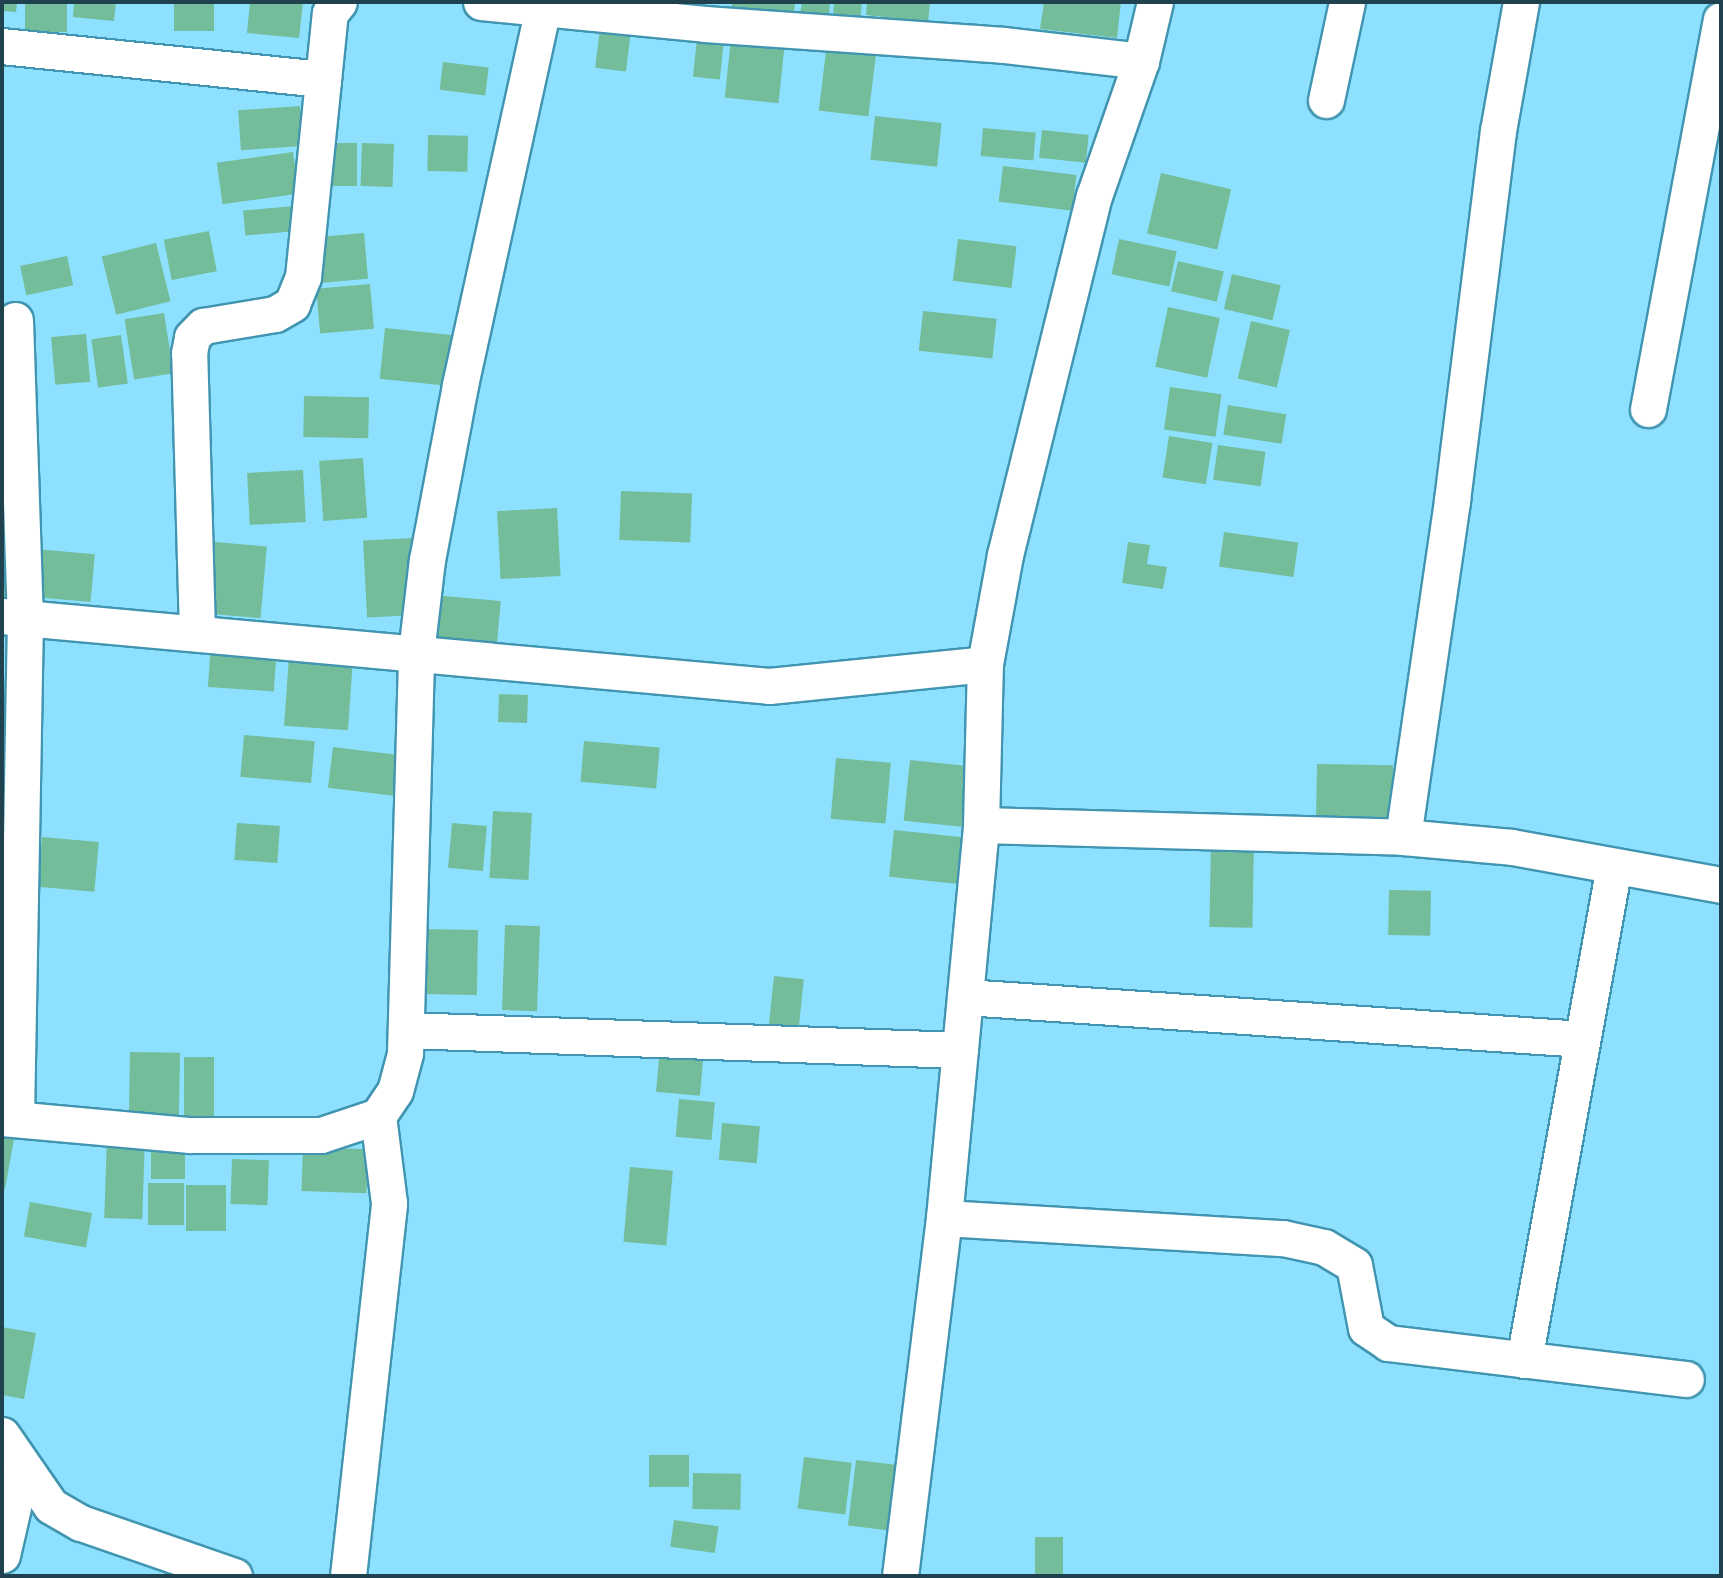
<!DOCTYPE html>
<style>
body{margin:0}
#map{position:relative;width:1723px;height:1578px;overflow:hidden;background:#8ee1fe;font-family:"Sofia Sans Condensed",sans-serif}
div>[style]{position:absolute}
.building>*{inset:0;background:#74bd9a;transform-origin:0 0}
.roads{filter:drop-shadow(2px 0 #4195b0) drop-shadow(-2px 0 #4195b0) drop-shadow(0 2px #4195b0) drop-shadow(0 -2px #4195b0)}
.street>*{height:35px;margin:-17.5px;padding:0 17.5px;transform-origin:17.5px;border-radius:17.5px;background:#fff}
span{translate:-50% -50%;white-space:nowrap;text-align:center;line-height:1.15;-webkit-text-stroke:5px #bae9fa;paint-order:stroke}
.frame{position:absolute;inset:0;border:4px solid #1f424e;pointer-events:none}
</style>
<div id="map">
<div class="building">
<i style="clip-path:polygon(2px 2px,17px 2px,16px 12px,2px 11px)"></i>
<i style="left:25px;top:2px;width:42px;height:30px"></i>
<i style="clip-path:polygon(74px 2px,116px 2px,114px 21px,73px 17px)"></i>
<i style="left:174px;top:2px;width:40px;height:29px"></i>
<i style="clip-path:polygon(250px 2px,303px 2px,299px 38px,247px 33px)"></i>
<i style="clip-path:polygon(732px 2px,795px 2px,794px 13px,732px 7px)"></i>
<i style="clip-path:polygon(802px 2px,830px 2px,829px 17px,800px 14px)"></i>
<i style="clip-path:polygon(834px 2px,862px 2px,860px 21px,833px 17px)"></i>
<i style="clip-path:polygon(867px 2px,930px 2px,928px 22px,866px 15px)"></i>
<i style="clip-path:polygon(1044px 2px,1121px 2px,1117px 38px,1040px 29px)"></i>
<i style="left:601px;top:20px;width:31px;height:48px;rotate:7deg"></i>
<i style="left:698px;top:29px;width:27px;height:48px;rotate:6deg"></i>
<i style="left:732px;top:29px;width:54px;height:69px;rotate:6deg"></i>
<i style="left:828px;top:35px;width:50px;height:76px;rotate:7deg"></i>
<i style="left:443px;top:62px;width:46px;height:28px;rotate:7deg"></i>
<i style="left:300px;top:106px;width:40px;height:62px;rotate:86deg"></i>
<i style="left:875px;top:116px;width:67px;height:44px;rotate:6deg"></i>
<i style="left:983px;top:128px;width:53px;height:28px;rotate:5deg"></i>
<i style="left:1042px;top:130px;width:47px;height:28px;rotate:6deg"></i>
<i style="left:428px;top:135px;width:40px;height:36px;rotate:1deg"></i>
<i style="left:323px;top:143px;width:34px;height:43px"></i>
<i style="left:362px;top:143px;width:32px;height:43px;rotate:2deg"></i>
<i style="left:293px;top:152px;width:42px;height:77px;rotate:82deg"></i>
<i style="left:1003px;top:166px;width:74px;height:36px;rotate:7deg"></i>
<i style="left:1161px;top:173px;width:72px;height:62px;rotate:13deg"></i>
<i style="left:295px;top:206px;width:25px;height:52px;rotate:85deg"></i>
<i style="left:209px;top:231px;width:41px;height:46px;rotate:79deg"></i>
<i style="left:364px;top:233px;width:46px;height:57px;rotate:85deg"></i>
<i style="left:958px;top:239px;width:59px;height:42px;rotate:7deg"></i>
<i style="left:1119px;top:239px;width:59px;height:36px;rotate:12deg"></i>
<i style="left:156px;top:243px;width:60px;height:56px;rotate:76deg"></i>
<i style="left:67px;top:256px;width:30px;height:48px;rotate:78deg"></i>
<i style="left:1178px;top:261px;width:47px;height:31px;rotate:13deg"></i>
<i style="left:1232px;top:274px;width:50px;height:36px;rotate:13deg"></i>
<i style="left:370px;top:284px;width:45px;height:54px;rotate:85deg"></i>
<i style="left:1168px;top:307px;width:53px;height:61px;rotate:12deg"></i>
<i style="left:923px;top:311px;width:74px;height:40px;rotate:6deg"></i>
<i style="left:164px;top:313px;width:61px;height:40px;rotate:81deg"></i>
<i style="left:1251px;top:321px;width:40px;height:59px;rotate:13deg"></i>
<i style="left:385px;top:328px;width:72px;height:51px;rotate:6deg"></i>
<i style="left:86px;top:334px;width:48px;height:35px;rotate:85deg"></i>
<i style="left:121px;top:335px;width:49px;height:30px;rotate:82deg"></i>
<i style="left:1170px;top:387px;width:52px;height:43px;rotate:8deg"></i>
<i style="left:304px;top:396px;width:65px;height:41px;rotate:1deg"></i>
<i style="left:1228px;top:405px;width:59px;height:30px;rotate:9deg"></i>
<i style="left:1169px;top:436px;width:44px;height:42px;rotate:9deg"></i>
<i style="left:1218px;top:445px;width:48px;height:35px;rotate:8deg"></i>
<i style="left:363px;top:458px;width:60px;height:44px;rotate:86deg"></i>
<i style="left:303px;top:470px;width:52px;height:56px;rotate:87deg"></i>
<i style="left:621px;top:491px;width:71px;height:49px;rotate:2deg"></i>
<i style="left:557px;top:508px;width:68px;height:60px;rotate:87deg"></i>
<i style="left:1224px;top:532px;width:75px;height:35px;rotate:8deg"></i>
<i style="left:413px;top:538px;width:77px;height:50px;rotate:87deg"></i>
<i style="left:215px;top:542px;width:52px;height:72px;rotate:5deg"></i>
<i style="clip-path:polygon(1128px 542px,1150px 545px,1147px 564px,1167px 567px,1163px 589px,1122px 583px)"></i>
<i style="left:35px;top:549px;width:60px;height:48px;rotate:5deg"></i>
<i style="clip-path:polygon(2px 559px,18px 560px,13px 605px,2px 604px)"></i>
<i style="left:432px;top:595px;width:69px;height:49px;rotate:5deg"></i>
<i style="left:211px;top:643px;width:66px;height:44px;rotate:4deg"></i>
<i style="left:289px;top:656px;width:64px;height:70px;rotate:4deg"></i>
<i style="left:499px;top:694px;width:29px;height:28px;rotate:2deg"></i>
<i style="left:244px;top:735px;width:71px;height:42px;rotate:5deg"></i>
<i style="left:584px;top:741px;width:76px;height:41px;rotate:5deg"></i>
<i style="left:333px;top:747px;width:70px;height:41px;rotate:7deg"></i>
<i style="left:836px;top:758px;width:55px;height:61px;rotate:5deg"></i>
<i style="left:910px;top:760px;width:68px;height:61px;rotate:6deg"></i>
<i style="left:1317px;top:764px;width:76px;height:52px;rotate:1deg"></i>
<i style="left:493px;top:811px;width:39px;height:67px;rotate:3deg"></i>
<i style="left:237px;top:823px;width:43px;height:37px;rotate:4deg"></i>
<i style="left:452px;top:823px;width:35px;height:45px;rotate:5deg"></i>
<i style="left:894px;top:830px;width:84px;height:47px;rotate:6deg"></i>
<i style="left:42px;top:837px;width:57px;height:50px;rotate:5deg"></i>
<i style="left:1211px;top:838px;width:43px;height:89px;rotate:1deg"></i>
<i style="left:1389px;top:890px;width:42px;height:45px;rotate:1deg"></i>
<i style="left:505px;top:925px;width:35px;height:85px;rotate:2deg"></i>
<i style="left:423px;top:929px;width:55px;height:65px;rotate:1deg"></i>
<i style="left:774px;top:976px;width:30px;height:51px;rotate:6deg"></i>
<i style="left:660px;top:1047px;width:44px;height:45px;rotate:5deg"></i>
<i style="left:130px;top:1052px;width:50px;height:66px;rotate:1deg"></i>
<i style="left:184px;top:1057px;width:30px;height:63px"></i>
<i style="left:679px;top:1099px;width:36px;height:38px;rotate:5deg"></i>
<i style="left:722px;top:1123px;width:38px;height:37px;rotate:5deg"></i>
<i style="clip-path:polygon(2px 1136px,14px 1139px,5px 1189px,2px 1188px)"></i>
<i style="left:107px;top:1138px;width:38px;height:80px;rotate:2deg"></i>
<i style="left:151px;top:1147px;width:34px;height:32px"></i>
<i style="left:303px;top:1147px;width:65px;height:44px;rotate:2deg"></i>
<i style="left:232px;top:1159px;width:37px;height:45px;rotate:2deg"></i>
<i style="left:630px;top:1167px;width:43px;height:75px;rotate:5deg"></i>
<i style="left:148px;top:1183px;width:36px;height:42px"></i>
<i style="left:186px;top:1185px;width:40px;height:46px"></i>
<i style="left:30px;top:1202px;width:63px;height:35px;rotate:10deg"></i>
<i style="clip-path:polygon(2px 1327px,36px 1333px,24px 1399px,2px 1395px)"></i>
<i style="left:649px;top:1455px;width:40px;height:32px"></i>
<i style="left:804px;top:1457px;width:48px;height:52px;rotate:7deg"></i>
<i style="left:856px;top:1460px;width:48px;height:66px;rotate:7deg"></i>
<i style="left:693px;top:1473px;width:48px;height:36px;rotate:1deg"></i>
<i style="left:674px;top:1520px;width:45px;height:27px;rotate:8deg"></i>
<i style="left:1035px;top:1537px;width:28px;height:39px"></i>
</div>
<div class="roads">
<div class="street">
<i style="left:481px;top:2px;width:225px;rotate:5.6deg"></i>
<i style="left:705px;top:24px;width:299px;rotate:4deg"></i>
<i style="left:1003px;top:45px;width:139px;rotate:6.6deg"></i>
<i style="left:2px;top:46px;width:323px;rotate:5.9deg"></i>
<i style="left:1326px;top:100px;width:100px;rotate:-77.9deg"></i>
<i style="left:15px;top:320px;width:298px;rotate:88.1deg"></i>
<i style="left:25px;top:618px;width:501px;rotate:91.03deg"></i>
<i style="left:1648px;top:409px;width:396px;rotate:-79.4deg"></i>
<i style="left:2px;top:616px;width:770px;rotate:5.21deg"></i>
<i style="left:769px;top:686px;width:217px;rotate:-5.8deg"></i>
<i style="left:197px;top:632px;width:279px;rotate:-91.6deg"></i>
<i style="left:189px;top:353px;width:16px;rotate:-79deg"></i>
<i style="left:192px;top:337px;width:16px;rotate:-45deg"></i>
<i style="left:203px;top:326px;width:73px;rotate:-9.5deg"></i>
<i style="left:275px;top:314px;width:20px;rotate:-30deg"></i>
<i style="left:292px;top:304px;width:29px;rotate:-68deg"></i>
<i style="left:303px;top:277px;width:265px;rotate:-84.2deg"></i>
<i style="left:330px;top:13px;width:14px;rotate:-51deg"></i>
<i style="left:981px;top:825px;width:422px;rotate:1.6deg"></i>
<i style="left:1403px;top:837px;width:109px;rotate:5.2deg"></i>
<i style="left:1512px;top:847px;width:212px;rotate:10.3deg"></i>
<i style="left:1403px;top:837px;width:341px;rotate:-81.7deg"></i>
<i style="left:1452px;top:500px;width:372px;rotate:-82.9deg"></i>
<i style="left:1498px;top:131px;width:131px;rotate:-79.9deg"></i>
<i style="left:965px;top:997px;width:618px;rotate:3.89deg"></i>
<i style="left:406px;top:1030px;width:554px;rotate:2.07deg"></i>
<i style="left:2px;top:1118px;width:189px;rotate:5.2deg"></i>
<i style="left:190px;top:1135px;width:131px"></i>
<i style="left:321px;top:1135px;width:60px;rotate:-18.4deg"></i>
<i style="left:378px;top:1116px;width:30px;rotate:-56deg"></i>
<i style="left:395px;top:1091px;width:39px;rotate:-75deg"></i>
<i style="left:405px;top:1053px;width:400px;rotate:-88.4deg"></i>
<i style="left:416px;top:653px;width:94px;rotate:-83.3deg"></i>
<i style="left:427px;top:560px;width:178px;rotate:-79.3deg"></i>
<i style="left:460px;top:385px;width:385px;rotate:-77.6deg"></i>
<i style="left:944px;top:1218px;width:340px;rotate:3.4deg"></i>
<i style="left:1283px;top:1238px;width:42px;rotate:12.4deg"></i>
<i style="left:1324px;top:1247px;width:35px;rotate:31deg"></i>
<i style="left:1354px;top:1265px;width:64px;rotate:79.2deg"></i>
<i style="left:1366px;top:1328px;width:27px;rotate:34deg"></i>
<i style="left:1388px;top:1343px;width:300px;rotate:6.9deg"></i>
<i style="left:1524px;top:1360px;width:502px;rotate:-79.67deg"></i>
<i style="left:2px;top:1435px;width:86px;rotate:55.4deg"></i>
<i style="left:51px;top:1506px;width:34px;rotate:30deg"></i>
<i style="left:81px;top:1523px;width:162px;rotate:19.1deg"></i>
<i style="left:2px;top:1555px;width:89px;rotate:-77.1deg"></i>
<i style="left:348px;top:1576px;width:375px;rotate:-83.7deg"></i>
<i style="left:389px;top:1203px;width:88px;rotate:-97.2deg"></i>
<i style="left:900px;top:1576px;width:361px;rotate:-83deg"></i>
<i style="left:944px;top:1218px;width:395px;rotate:-84.6deg"></i>
<i style="left:981px;top:825px;width:161px;rotate:-88.6deg"></i>
<i style="left:985px;top:664px;width:111px;rotate:-79.6deg"></i>
<i style="left:1005px;top:555px;width:370px;rotate:-76.1deg"></i>
<i style="left:1094px;top:196px;width:143px;rotate:-70.8deg"></i>
<i style="left:1141px;top:61px;width:61px;rotate:-76.7deg"></i>
</div>
</div>
<div class="frame"></div>
</div>
